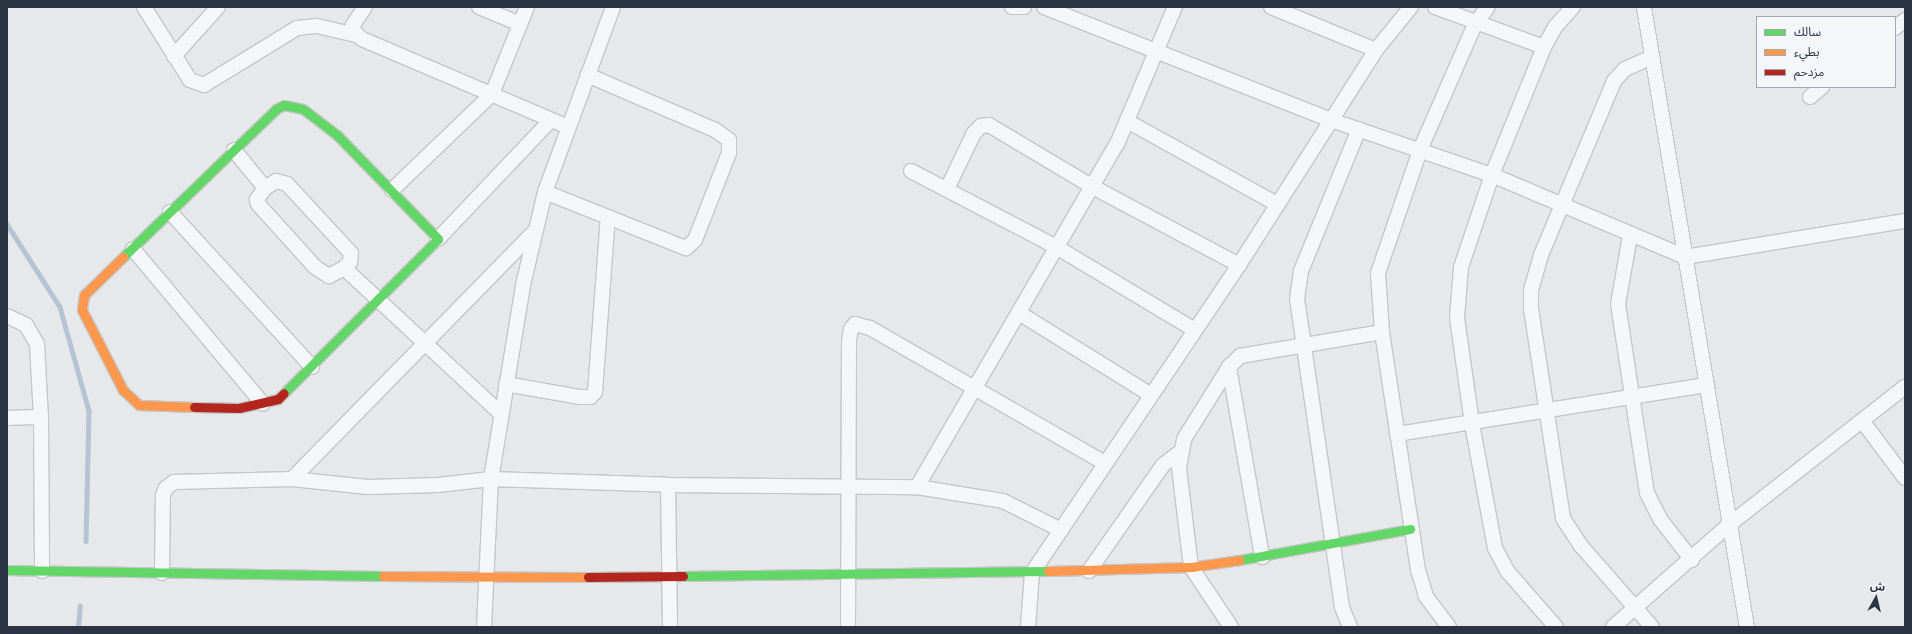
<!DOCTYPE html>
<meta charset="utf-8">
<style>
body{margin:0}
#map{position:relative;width:1912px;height:634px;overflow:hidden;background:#e6e8ea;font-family:Montserrat,"Noto Sans Arabic",sans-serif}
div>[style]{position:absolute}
.stream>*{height:4.5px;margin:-2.25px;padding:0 2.25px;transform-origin:2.25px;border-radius:2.25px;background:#b4c4d5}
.roads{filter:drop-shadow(1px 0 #c4c6c8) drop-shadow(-1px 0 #c4c6c8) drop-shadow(0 1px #c4c6c8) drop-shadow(0 -1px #c4c6c8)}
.street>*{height:14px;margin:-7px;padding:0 7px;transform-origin:7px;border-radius:7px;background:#f5f6f7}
.fast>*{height:9px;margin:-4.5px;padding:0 4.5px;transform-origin:4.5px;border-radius:4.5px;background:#63d668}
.slow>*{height:9px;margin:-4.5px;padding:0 4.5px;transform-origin:4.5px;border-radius:4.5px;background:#ff974d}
.jam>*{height:9px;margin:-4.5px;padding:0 4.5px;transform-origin:4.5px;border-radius:4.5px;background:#b3261e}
span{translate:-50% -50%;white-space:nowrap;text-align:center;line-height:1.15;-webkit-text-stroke:3px #f4f6f9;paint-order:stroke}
.frame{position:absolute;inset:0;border:8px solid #2b3445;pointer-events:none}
.legend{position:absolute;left:1756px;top:16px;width:140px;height:72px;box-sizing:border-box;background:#f4f6f9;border:1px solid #a4a8b1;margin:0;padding:5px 7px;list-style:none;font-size:12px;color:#2b3445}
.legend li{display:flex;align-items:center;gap:8px;height:20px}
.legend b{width:20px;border:1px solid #a4a8b1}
.north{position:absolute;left:1856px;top:578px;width:40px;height:40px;-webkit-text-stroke:3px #f4f6f9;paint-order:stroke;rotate:8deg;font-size:11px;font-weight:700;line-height:16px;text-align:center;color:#2b3445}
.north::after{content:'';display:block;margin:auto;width:14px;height:18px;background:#2b3445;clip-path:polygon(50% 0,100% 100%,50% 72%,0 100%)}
</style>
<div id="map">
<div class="stream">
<i style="left:7px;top:224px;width:98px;rotate:57.4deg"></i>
<i style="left:60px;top:307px;width:108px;rotate:74.4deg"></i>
<i style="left:89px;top:411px;width:130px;rotate:91.3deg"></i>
<i style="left:78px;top:627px;width:21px;rotate:-85deg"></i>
</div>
<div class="roads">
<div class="street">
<i style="left:144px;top:7px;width:86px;rotate:57.8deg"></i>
<i style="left:190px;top:80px;width:15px;rotate:20deg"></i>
<i style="left:204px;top:85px;width:109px;rotate:-31.5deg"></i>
<i style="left:297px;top:28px;width:20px;rotate:-6deg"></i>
<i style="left:317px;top:26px;width:40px;rotate:13deg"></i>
<i style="left:365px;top:7px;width:22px;rotate:124deg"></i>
<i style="left:353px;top:25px;width:7px;rotate:82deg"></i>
<i style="left:354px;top:32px;width:11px;rotate:41deg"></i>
<i style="left:362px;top:39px;width:222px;rotate:23.1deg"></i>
<i style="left:479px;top:7px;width:44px;rotate:22.5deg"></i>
<i style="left:1012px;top:7px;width:12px"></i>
<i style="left:1044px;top:7px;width:308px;rotate:21.5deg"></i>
<i style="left:1331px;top:120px;width:170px;rotate:18.9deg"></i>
<i style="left:1492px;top:175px;width:210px;rotate:23deg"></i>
<i style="left:1685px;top:257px;width:223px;rotate:-9.3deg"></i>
<i style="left:1271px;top:7px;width:113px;rotate:22.3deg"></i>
<i style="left:1435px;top:7px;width:116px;rotate:20.2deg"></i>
<i style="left:1544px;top:47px;width:138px;rotate:112.1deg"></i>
<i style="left:1492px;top:175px;width:97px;rotate:108.6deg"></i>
<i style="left:1461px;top:267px;width:51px;rotate:94.5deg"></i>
<i style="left:1457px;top:318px;width:107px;rotate:81.9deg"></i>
<i style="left:1472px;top:424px;width:126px;rotate:79.5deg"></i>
<i style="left:1495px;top:548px;width:27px;rotate:62deg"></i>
<i style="left:1508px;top:572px;width:73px;rotate:48.9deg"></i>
<i style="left:1644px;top:7px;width:628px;rotate:80.57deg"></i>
<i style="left:1895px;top:28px;width:13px;rotate:-39deg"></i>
<i style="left:1544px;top:47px;width:23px;rotate:-61deg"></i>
<i style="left:1555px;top:27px;width:27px;rotate:-48deg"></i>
<i style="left:174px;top:56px;width:66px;rotate:-48.1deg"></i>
<i style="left:1810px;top:97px;width:16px;rotate:-40deg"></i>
<i style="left:1127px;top:121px;width:171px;rotate:29deg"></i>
<i style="left:234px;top:150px;width:49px;rotate:50.8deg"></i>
<i style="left:265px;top:188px;width:14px;rotate:126deg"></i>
<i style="left:257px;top:199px;width:5px;rotate:79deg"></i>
<i style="left:258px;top:204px;width:85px;rotate:47.9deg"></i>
<i style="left:315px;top:267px;width:17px;rotate:33deg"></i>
<i style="left:329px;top:276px;width:17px;rotate:-28deg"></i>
<i style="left:344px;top:268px;width:214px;rotate:42.9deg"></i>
<i style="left:911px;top:171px;width:166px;rotate:27.6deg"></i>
<i style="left:1058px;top:248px;width:160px;rotate:30.9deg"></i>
<i style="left:265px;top:188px;width:13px;rotate:-32deg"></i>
<i style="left:276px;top:181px;width:11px;rotate:15deg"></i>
<i style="left:287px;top:184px;width:94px;rotate:47.2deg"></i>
<i style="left:351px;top:253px;width:9px;rotate:96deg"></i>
<i style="left:350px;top:262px;width:8px;rotate:135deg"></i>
<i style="left:947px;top:189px;width:62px;rotate:-64.3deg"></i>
<i style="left:974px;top:133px;width:10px;rotate:-45deg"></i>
<i style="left:981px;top:126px;width:8px;rotate:-7deg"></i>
<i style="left:989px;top:125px;width:121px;rotate:30.8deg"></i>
<i style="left:1093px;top:187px;width:166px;rotate:28.1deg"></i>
<i style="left:392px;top:190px;width:139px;rotate:-43.8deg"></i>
<i style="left:492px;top:94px;width:94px;rotate:-68.1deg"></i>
<i style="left:545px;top:192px;width:152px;rotate:21.7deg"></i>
<i style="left:686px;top:248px;width:12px;rotate:-42deg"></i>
<i style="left:695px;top:240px;width:93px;rotate:-68.7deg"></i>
<i style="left:729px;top:153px;width:13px;rotate:-90deg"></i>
<i style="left:729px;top:140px;width:17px;rotate:-144deg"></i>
<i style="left:715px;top:130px;width:139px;rotate:-156.7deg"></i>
<i style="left:170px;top:212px;width:210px;rotate:47.5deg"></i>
<i style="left:1630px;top:236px;width:69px;rotate:100deg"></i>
<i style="left:1618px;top:304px;width:191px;rotate:81.3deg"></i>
<i style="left:1647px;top:493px;width:29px;rotate:63deg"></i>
<i style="left:1660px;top:519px;width:52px;rotate:52deg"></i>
<i style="left:438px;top:239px;width:163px;rotate:-46.5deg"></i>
<i style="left:133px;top:249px;width:202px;rotate:50deg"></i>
<i style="left:1019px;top:313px;width:155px;rotate:31.8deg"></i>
<i style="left:7px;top:316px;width:21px;rotate:25deg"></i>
<i style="left:26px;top:325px;width:22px;rotate:60deg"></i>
<i style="left:37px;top:344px;width:73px;rotate:86.9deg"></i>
<i style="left:41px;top:417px;width:154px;rotate:89.6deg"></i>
<i style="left:1229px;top:367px;width:193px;rotate:80.1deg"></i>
<i style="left:506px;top:384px;width:74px;rotate:10.1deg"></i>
<i style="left:579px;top:397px;width:11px"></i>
<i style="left:590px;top:397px;width:7px;rotate:-45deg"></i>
<i style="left:595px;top:392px;width:175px;rotate:-85.8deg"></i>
<i style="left:7px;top:418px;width:34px;rotate:-2deg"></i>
<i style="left:1863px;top:422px;width:70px;rotate:53.1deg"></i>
<i style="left:1397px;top:434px;width:314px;rotate:-9deg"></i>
<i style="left:292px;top:479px;width:347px;rotate:-45.6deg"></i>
<i style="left:917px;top:487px;width:397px;rotate:-59.8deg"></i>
<i style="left:1117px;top:144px;width:149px;rotate:-67.1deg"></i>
<i style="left:1089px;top:571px;width:129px;rotate:-55.1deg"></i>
<i style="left:1163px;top:465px;width:20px;rotate:-37deg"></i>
<i style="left:162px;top:573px;width:78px;rotate:-89.3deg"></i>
<i style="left:163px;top:495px;width:8px;rotate:-67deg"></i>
<i style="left:166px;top:488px;width:10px;rotate:-37deg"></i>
<i style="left:174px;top:482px;width:118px;rotate:-1.5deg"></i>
<i style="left:292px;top:479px;width:76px;rotate:6deg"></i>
<i style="left:368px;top:487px;width:70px;rotate:-1.6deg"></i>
<i style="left:438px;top:485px;width:53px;rotate:-6.5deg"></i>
<i style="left:491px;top:479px;width:177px;rotate:1.9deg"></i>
<i style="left:484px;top:627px;width:148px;rotate:-87.3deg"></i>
<i style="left:491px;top:479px;width:197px;rotate:-80.6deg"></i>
<i style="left:523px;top:285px;width:96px;rotate:-76.7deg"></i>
<i style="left:545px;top:192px;width:197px;rotate:-69.8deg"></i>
<i style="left:670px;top:627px;width:142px;rotate:-90.8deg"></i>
<i style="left:668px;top:485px;width:249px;rotate:0.5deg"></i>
<i style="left:917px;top:487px;width:87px;rotate:9.2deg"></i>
<i style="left:1003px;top:501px;width:65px;rotate:26.6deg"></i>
<i style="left:848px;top:627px;width:286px;rotate:-89.8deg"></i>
<i style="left:849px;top:341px;width:12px;rotate:-81deg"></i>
<i style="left:851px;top:329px;width:6px;rotate:-51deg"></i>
<i style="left:855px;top:324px;width:16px;rotate:15deg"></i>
<i style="left:870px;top:328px;width:271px;rotate:29.9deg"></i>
<i style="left:1028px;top:627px;width:54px;rotate:-85.8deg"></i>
<i style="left:1032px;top:573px;width:371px;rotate:-56.1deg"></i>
<i style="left:1239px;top:265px;width:255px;rotate:-57.5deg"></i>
<i style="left:1376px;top:50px;width:55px;rotate:-50.9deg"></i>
<i style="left:1231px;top:627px;width:72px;rotate:-123.7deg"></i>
<i style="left:1191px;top:567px;width:100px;rotate:-96.9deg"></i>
<i style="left:1179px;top:468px;width:29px;rotate:-80deg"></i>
<i style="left:1184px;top:439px;width:85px;rotate:-58deg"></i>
<i style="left:1229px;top:367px;width:16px;rotate:-45deg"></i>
<i style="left:1240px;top:356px;width:144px;rotate:-9.6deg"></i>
<i style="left:1350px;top:627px;width:22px;rotate:-112deg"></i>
<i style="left:1342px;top:607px;width:311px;rotate:-98.3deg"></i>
<i style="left:1297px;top:299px;width:28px;rotate:-82deg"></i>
<i style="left:1301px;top:271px;width:153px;rotate:-67.8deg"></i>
<i style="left:1449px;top:627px;width:39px;rotate:-127deg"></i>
<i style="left:1426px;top:596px;width:27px;rotate:-107deg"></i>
<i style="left:1418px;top:570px;width:241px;rotate:-98.6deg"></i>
<i style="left:1382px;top:332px;width:59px;rotate:-93.9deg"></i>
<i style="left:1378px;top:273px;width:130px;rotate:-71.1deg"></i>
<i style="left:1420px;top:150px;width:137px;rotate:-66.4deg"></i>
<i style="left:1475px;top:24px;width:21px;rotate:-53deg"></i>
<i style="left:1613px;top:627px;width:156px;rotate:-41.4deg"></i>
<i style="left:1730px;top:524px;width:222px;rotate:-38.1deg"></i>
<i style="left:1652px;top:627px;width:108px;rotate:-131.2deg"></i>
<i style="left:1581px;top:546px;width:33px;rotate:-123deg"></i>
<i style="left:1563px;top:518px;width:210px;rotate:-98.7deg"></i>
<i style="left:1531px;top:310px;width:20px;rotate:-90deg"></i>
<i style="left:1531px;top:290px;width:36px;rotate:-74deg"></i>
<i style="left:1541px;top:255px;width:189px;rotate:-67.2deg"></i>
<i style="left:1614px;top:81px;width:16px;rotate:-47deg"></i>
<i style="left:1625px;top:69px;width:30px;rotate:-24deg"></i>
</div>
<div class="fast">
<i style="left:284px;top:105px;width:19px;rotate:12deg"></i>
<i style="left:303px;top:109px;width:43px;rotate:37.4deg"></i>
<i style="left:337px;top:135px;width:145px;rotate:45.8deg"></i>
<i style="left:438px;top:239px;width:218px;rotate:135deg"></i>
<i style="left:123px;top:257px;width:213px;rotate:-44deg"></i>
<i style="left:276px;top:109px;width:9px;rotate:-27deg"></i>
<i style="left:1239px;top:560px;width:174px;rotate:-10.3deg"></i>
<i style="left:7px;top:570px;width:376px;rotate:0.9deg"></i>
<i style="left:683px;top:576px;width:365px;rotate:-0.8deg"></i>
</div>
<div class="slow">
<i style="left:123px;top:257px;width:54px;rotate:135.7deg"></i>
<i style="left:84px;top:295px;width:15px;rotate:98deg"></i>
<i style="left:82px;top:310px;width:90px;rotate:62.9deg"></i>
<i style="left:123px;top:390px;width:22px;rotate:43deg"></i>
<i style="left:139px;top:405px;width:55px;rotate:2.1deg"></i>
<i style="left:1048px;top:571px;width:143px;rotate:-1.6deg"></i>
<i style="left:1191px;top:567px;width:49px;rotate:-8.3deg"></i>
<i style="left:383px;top:576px;width:205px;rotate:0.3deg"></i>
</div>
<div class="jam">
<i style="left:194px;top:407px;width:45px;rotate:1.3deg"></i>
<i style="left:239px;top:408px;width:40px;rotate:-13deg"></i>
<i style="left:278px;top:399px;width:8px;rotate:-45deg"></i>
<i style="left:588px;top:577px;width:95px;rotate:-0.6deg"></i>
</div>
</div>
<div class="frame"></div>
<ul class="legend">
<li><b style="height:5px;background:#63d668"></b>سالك</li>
<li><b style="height:5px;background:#ff974d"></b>بطيء</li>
<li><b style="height:5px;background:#b3261e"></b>مزدحم</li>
</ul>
<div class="north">ش</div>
</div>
